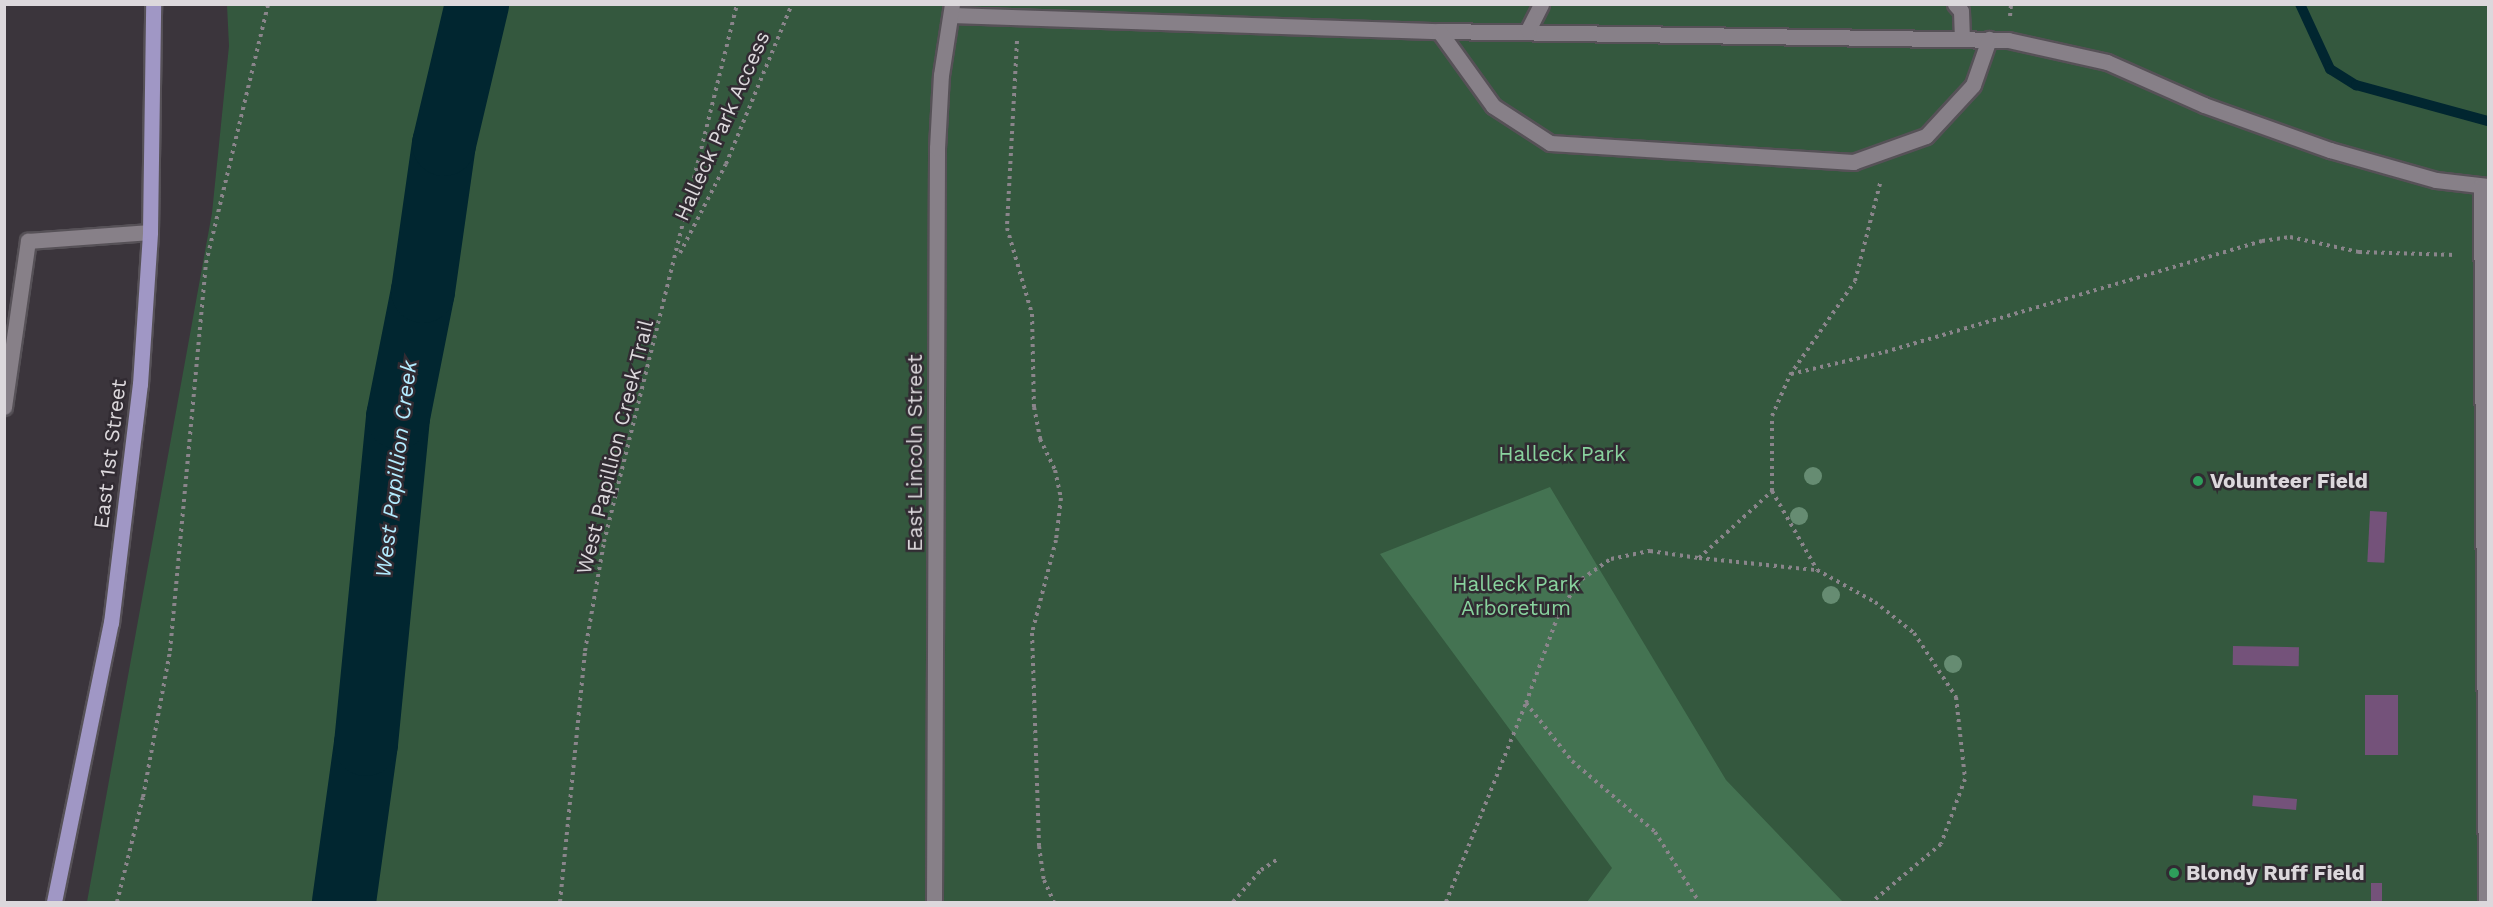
<!DOCTYPE html>
<style>
body{margin:0}
#map{position:relative;width:2493px;height:907px;overflow:hidden;background:#3b353c;font-family:"Work Sans",sans-serif}
div>[style]{position:absolute}
.green>*{inset:0;background:#34583e}
.forest>*{inset:0;background:#447352}
.stream>*{height:10px;margin:-5px;padding:0 5px;transform-origin:5px;border-radius:5px;background:#012630}
.river>*{height:64px;margin:-32px;padding:0 32px;transform-origin:32px;border-radius:32px;background:#012630}
.building>*{inset:0;background:#74527a;transform-origin:0 0}
.path>*{height:4px;margin-top:-2px;transform-origin:0;background:repeating-linear-gradient(90deg,#8a858b 0 3px,transparent 0 7.5px)}
.roads{filter:drop-shadow(2px 0 #565157) drop-shadow(-2px 0 #565157) drop-shadow(0 2px #565157) drop-shadow(0 -2px #565157)}
.minor>*{height:15px;margin:-7.5px;padding:0 7.5px;transform-origin:7.5px;border-radius:7.5px;background:#878088}
.major>*{height:15px;margin:-7.5px;padding:0 7.5px;transform-origin:7.5px;border-radius:7.5px;background:#a097c5}
.trees>*{width:18px;height:18px;margin:-9px;border-radius:50%;background:#668c72}
.dots>*{width:16px;height:16px;translate:-50% -50%;box-sizing:border-box;border:3px solid #312b32;border-radius:50%}
span{translate:-50% -50%;white-space:nowrap;text-align:center;line-height:1.15;-webkit-text-stroke:5px #312b32;paint-order:stroke}
.street-label{font-size:21px;color:#dcd8dc}
.park-label{font-size:21px;color:#89d39e}
.poi-label{font-size:21px;color:#dcd8dc;font-weight:700}
.left{translate:0 -50%;text-align:left}
.water-label{font-size:22px;color:#b3ecff;font-style:italic}
.frame{position:absolute;inset:0;border:6px solid #dcd8dc;pointer-events:none}
</style>
<div id="map">
<div class="green">
<i style="clip-path:polygon(227px 5px,2488px 5px,2488px 902px,87px 902px,212px 213px,229px 46px)"></i>
</div>
<div class="forest">
<i style="clip-path:polygon(1550px 487px,1726px 780px,1843px 902px,1587px 902px,1612px 868px,1380px 554px)"></i>
</div>
<div class="stream">
<i style="left:2300px;top:4px;width:72px;rotate:65.2deg"></i>
<i style="left:2330px;top:69px;width:31px;rotate:32deg"></i>
<i style="left:2356px;top:85px;width:137px;rotate:15.3deg"></i>
</div>
<div class="river">
<i style="left:344px;top:902px;width:160px;rotate:-82.1deg"></i>
<i style="left:366px;top:744px;width:329px;rotate:-84.4deg"></i>
<i style="left:398px;top:417px;width:128px;rotate:-78.8deg"></i>
<i style="left:423px;top:291px;width:148px;rotate:-81.9deg"></i>
<i style="left:444px;top:144px;width:144px;rotate:-76.7deg"></i>
</div>
<div class="building">
<i style="left:2370px;top:511px;width:17px;height:51px;rotate:3deg"></i>
<i style="left:2233px;top:646px;width:66px;height:19px;rotate:1deg"></i>
<i style="left:2365px;top:695px;width:33px;height:60px"></i>
<i style="left:2297px;top:799px;width:11px;height:44px;rotate:95deg"></i>
<i style="left:2371px;top:883px;width:11px;height:19px"></i>
</div>
<div class="path">
<i style="left:2010px;top:16px;width:12px;rotate:-85deg"></i>
<i style="left:1017px;top:41px;width:187px;rotate:93.1deg"></i>
<i style="left:1007px;top:228px;width:90px;rotate:73.8deg"></i>
<i style="left:1032px;top:314px;width:93px;rotate:88.8deg"></i>
<i style="left:1034px;top:407px;width:33px;rotate:79deg"></i>
<i style="left:1040px;top:439px;width:34px;rotate:64deg"></i>
<i style="left:1055px;top:470px;width:29px;rotate:78deg"></i>
<i style="left:1061px;top:498px;width:42px;rotate:96.8deg"></i>
<i style="left:1056px;top:540px;width:96px;rotate:104.5deg"></i>
<i style="left:1032px;top:633px;width:213px;rotate:88.1deg"></i>
<i style="left:1039px;top:846px;width:34px;rotate:82deg"></i>
<i style="left:1044px;top:880px;width:24px;rotate:66deg"></i>
<i style="left:680px;top:253px;width:100px;rotate:-62.7deg"></i>
<i style="left:726px;top:164px;width:173px;rotate:-67.6deg"></i>
<i style="left:1791px;top:374px;width:97px;rotate:-13.2deg"></i>
<i style="left:1885px;top:352px;width:393px;rotate:-16.4deg"></i>
<i style="left:2262px;top:241px;width:28px;rotate:-8deg"></i>
<i style="left:2290px;top:237px;width:71px;rotate:12.3deg"></i>
<i style="left:2359px;top:252px;width:97px;rotate:1.8deg"></i>
<i style="left:1772px;top:491px;width:91px;rotate:60.3deg"></i>
<i style="left:1817px;top:570px;width:66px;rotate:28.9deg"></i>
<i style="left:1875px;top:602px;width:50px;rotate:38.5deg"></i>
<i style="left:1914px;top:633px;width:77px;rotate:56.7deg"></i>
<i style="left:1956px;top:697px;width:82px;rotate:83.7deg"></i>
<i style="left:1965px;top:779px;width:69px;rotate:110.3deg"></i>
<i style="left:1941px;top:844px;width:90px;rotate:140deg"></i>
<i style="left:1699px;top:558px;width:118px;rotate:5.9deg"></i>
<i style="left:1526px;top:703px;width:99px;rotate:-69.9deg"></i>
<i style="left:1560px;top:610px;width:38px;rotate:-55deg"></i>
<i style="left:1582px;top:579px;width:35px;rotate:-35deg"></i>
<i style="left:1611px;top:559px;width:40px;rotate:-12deg"></i>
<i style="left:1650px;top:551px;width:49px;rotate:8.1deg"></i>
<i style="left:1699px;top:558px;width:99px;rotate:-42.5deg"></i>
<i style="left:1772px;top:491px;width:75px;rotate:-90deg"></i>
<i style="left:1772px;top:416px;width:45px;rotate:-66.3deg"></i>
<i style="left:1790px;top:375px;width:114px;rotate:-55.3deg"></i>
<i style="left:1855px;top:281px;width:104px;rotate:-75.6deg"></i>
<i style="left:117px;top:902px;width:108px;rotate:-76.1deg"></i>
<i style="left:143px;top:797px;width:148px;rotate:-79.5deg"></i>
<i style="left:170px;top:651px;width:390px;rotate:-84.7deg"></i>
<i style="left:206px;top:263px;width:266px;rotate:-76.5deg"></i>
<i style="left:560px;top:902px;width:252px;rotate:-84.3deg"></i>
<i style="left:585px;top:651px;width:111px;rotate:-80.1deg"></i>
<i style="left:604px;top:542px;width:554px;rotate:-76.11deg"></i>
<i style="left:1233px;top:902px;width:43px;rotate:-48.8deg"></i>
<i style="left:1261px;top:870px;width:20px;rotate:-33deg"></i>
<i style="left:1446px;top:902px;width:214px;rotate:-68.1deg"></i>
<i style="left:1526px;top:703px;width:74px;rotate:51.6deg"></i>
<i style="left:1572px;top:761px;width:109px;rotate:40.5deg"></i>
<i style="left:1655px;top:832px;width:83px;rotate:57.8deg"></i>
</div>
<div class="roads">
<div class="minor">
<i style="left:1955px;top:4px;width:9px;rotate:49deg"></i>
<i style="left:1961px;top:11px;width:26px;rotate:88deg"></i>
<i style="left:951px;top:15px;width:488px;rotate:1.9deg"></i>
<i style="left:1439px;top:31px;width:569px;rotate:0.91deg"></i>
<i style="left:2008px;top:40px;width:101px;rotate:12.5deg"></i>
<i style="left:2107px;top:62px;width:106px;rotate:23.9deg"></i>
<i style="left:2204px;top:105px;width:134px;rotate:19.7deg"></i>
<i style="left:2330px;top:150px;width:110px;rotate:15.8deg"></i>
<i style="left:2436px;top:180px;width:52px;rotate:6.6deg"></i>
<i style="left:1528px;top:30px;width:29px;rotate:-63deg"></i>
<i style="left:1439px;top:31px;width:92px;rotate:54.2deg"></i>
<i style="left:1493px;top:106px;width:68px;rotate:33deg"></i>
<i style="left:1550px;top:143px;width:304px;rotate:3.6deg"></i>
<i style="left:1853px;top:162px;width:77px;rotate:-19.6deg"></i>
<i style="left:1926px;top:136px;width:69px;rotate:-47.3deg"></i>
<i style="left:1973px;top:85px;width:49px;rotate:-70.8deg"></i>
<i style="left:2481px;top:186px;width:716px;rotate:89.6deg"></i>
<i style="left:4px;top:407px;width:168px;rotate:-81.8deg"></i>
<i style="left:28px;top:241px;width:122px;rotate:-4.2deg"></i>
<i style="left:934px;top:902px;width:754px;rotate:-89.77deg"></i>
<i style="left:937px;top:148px;width:73px;rotate:-86.9deg"></i>
<i style="left:941px;top:75px;width:72px;rotate:-81.2deg"></i>
</div>
<div class="major">
<i style="left:54px;top:902px;width:285px;rotate:-78.5deg"></i>
<i style="left:111px;top:623px;width:241px;rotate:-83.1deg"></i>
<i style="left:140px;top:384px;width:152px;rotate:-86.2deg"></i>
<i style="left:150px;top:232px;width:228px;rotate:-89.2deg"></i>
</div>
</div>
<div class="trees">
<i style="left:1813px;top:476px"></i>
<i style="left:1799px;top:516px"></i>
<i style="left:1831px;top:595px"></i>
<i style="left:1953px;top:664px"></i>
</div>
<div class="dots">
<i style="left:2198px;top:481px;background:#2e9e5b"></i>
<i style="left:2174px;top:873px;background:#2e9e5b"></i>
</div>
<div class="street-label">
<span style="left:722px;top:126px;rotate:-66deg">Halleck Park Access</span>
<span style="left:615px;top:447px;rotate:-76deg">West Papillion Creek Trail</span>
<span style="left:915px;top:453px;rotate:-90deg">East Lincoln Street</span>
<span style="left:110px;top:454px;rotate:-83deg">East 1st Street</span>
</div>
<div class="park-label">
<span style="left:1562px;top:454px">Halleck Park</span>
<span style="left:1516px;top:596px">Halleck Park<br>Arboretum</span>
</div>
<div class="poi-label">
<span class="left" style="left:2210px;top:481px">Volunteer Field</span>
<span class="left" style="left:2186px;top:873px">Blondy Ruff Field</span>
</div>
<div class="water-label">
<span style="left:396px;top:469px;rotate:-83deg">West Papillion Creek</span>
</div>
<div class="frame"></div>
</div>
